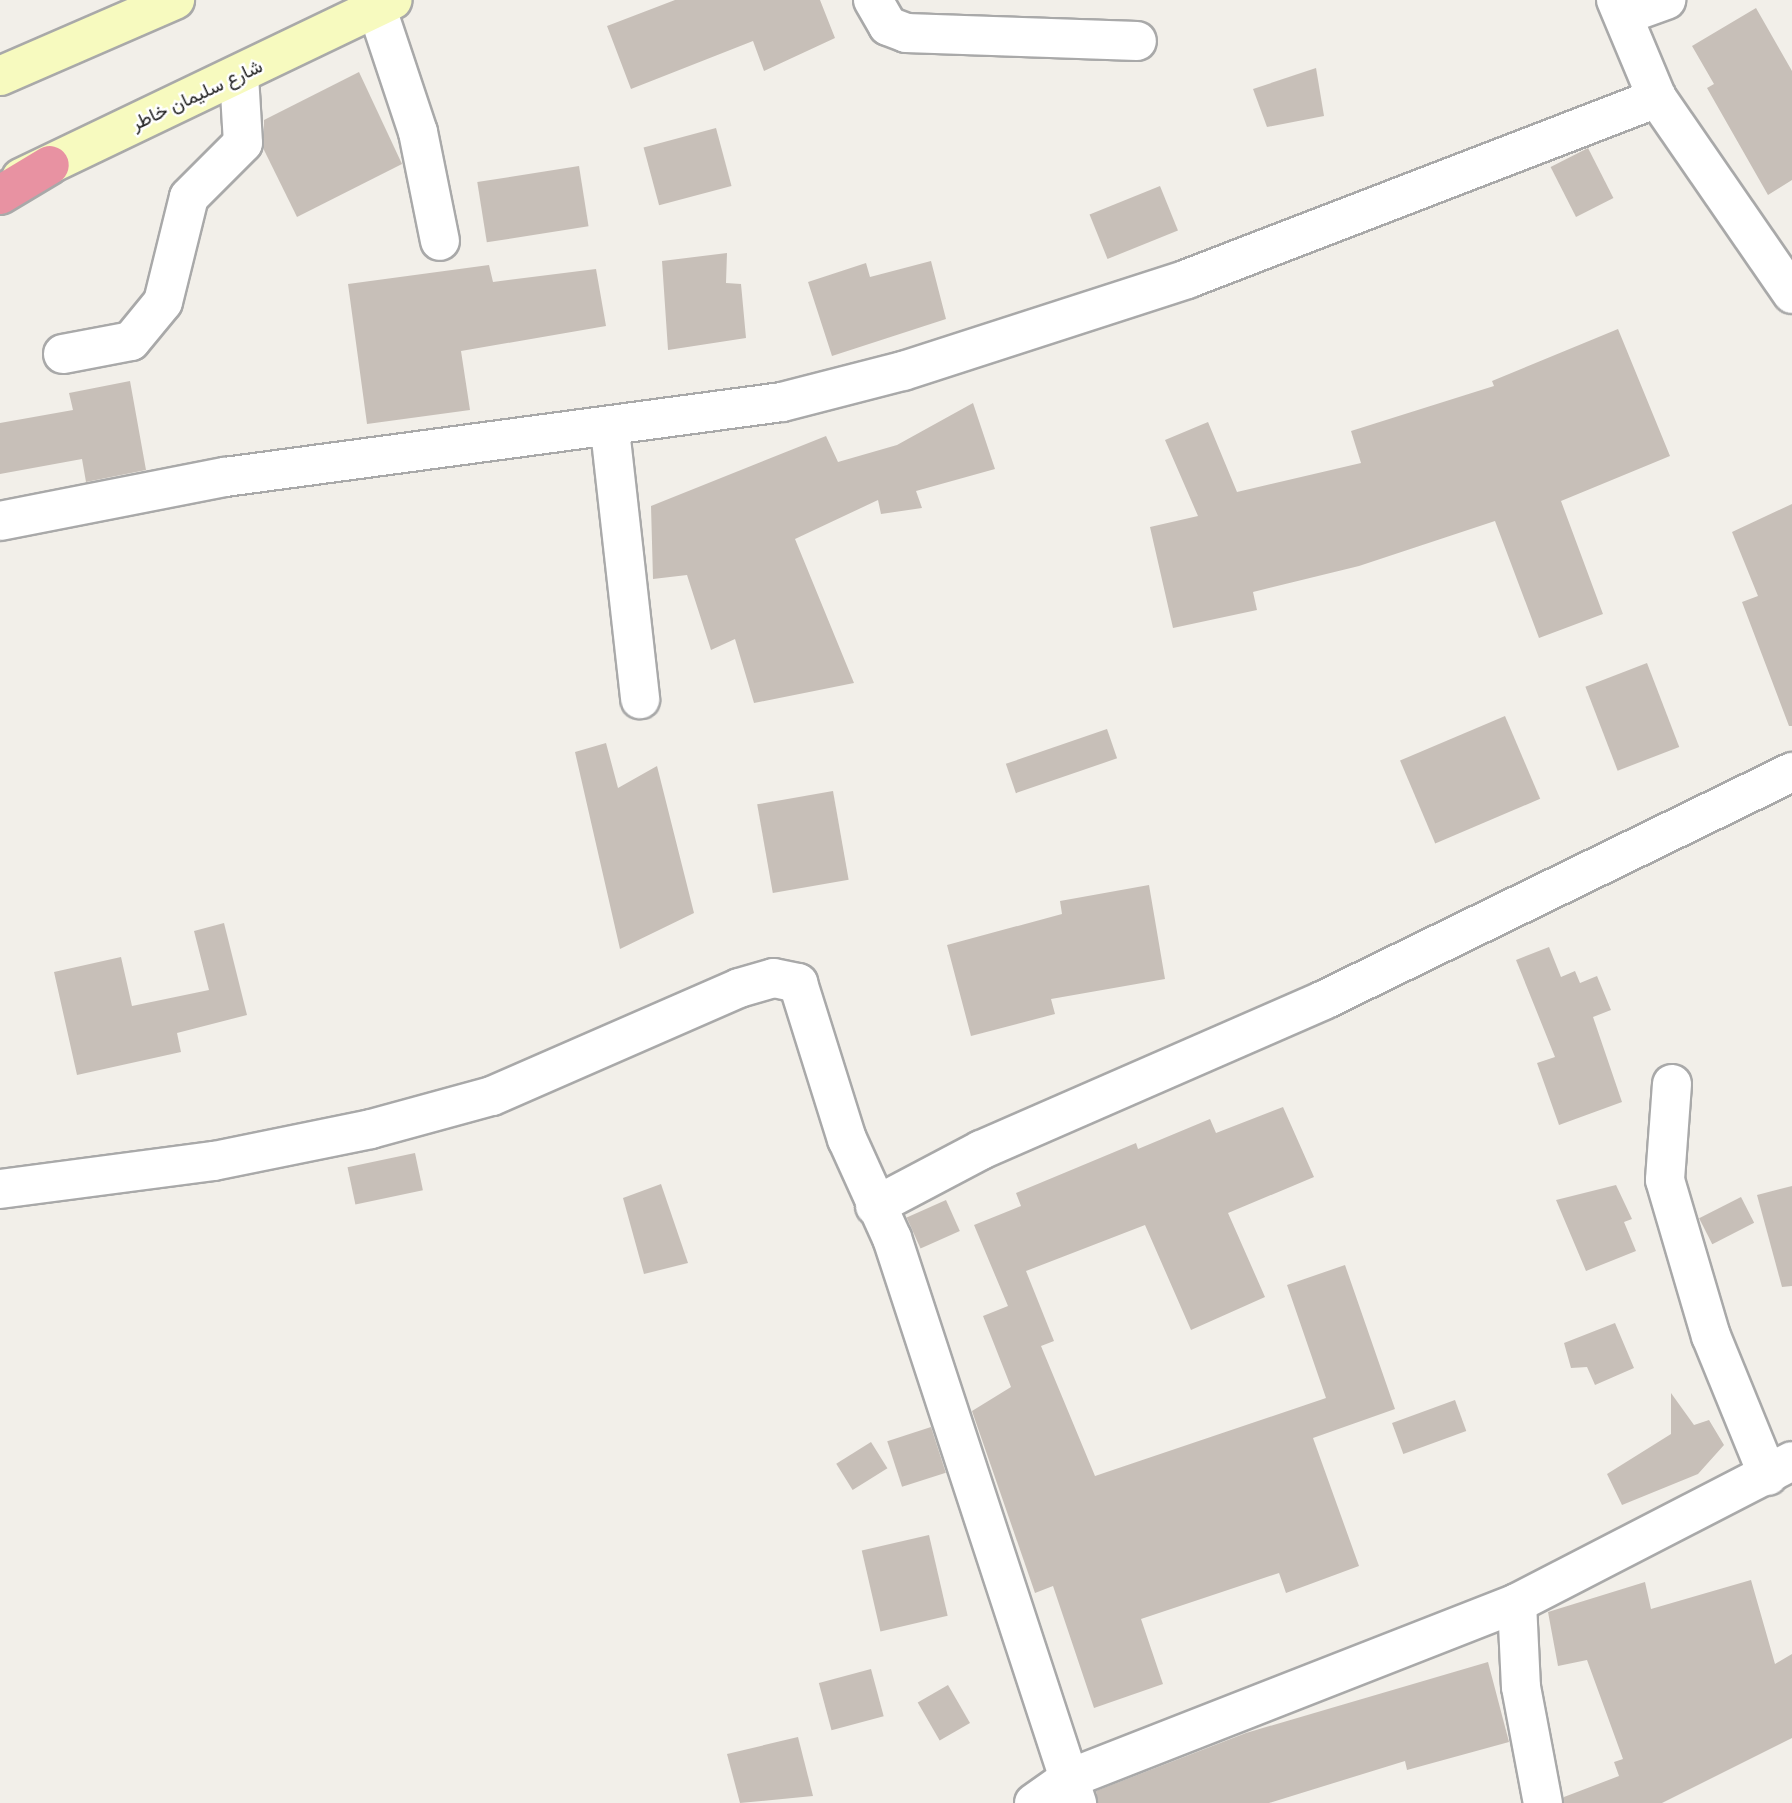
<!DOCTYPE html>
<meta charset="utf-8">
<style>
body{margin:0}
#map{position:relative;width:1792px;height:1803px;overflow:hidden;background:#f2efe9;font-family:"Space Grotesk",Vazirmatn,sans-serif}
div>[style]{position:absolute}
.building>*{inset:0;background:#c7bfb8;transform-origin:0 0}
.roads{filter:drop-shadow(2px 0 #a9a9a9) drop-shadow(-2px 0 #a9a9a9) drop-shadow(0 2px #a9a9a9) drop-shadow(0 -2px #a9a9a9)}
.street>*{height:38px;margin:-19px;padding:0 19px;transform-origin:19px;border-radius:19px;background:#fff}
.secondary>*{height:38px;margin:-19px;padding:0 19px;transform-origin:19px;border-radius:19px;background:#f7fabf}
.highway>*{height:38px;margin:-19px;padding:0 19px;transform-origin:19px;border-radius:19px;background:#e892a2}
span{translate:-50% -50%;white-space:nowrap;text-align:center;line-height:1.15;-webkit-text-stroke:5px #fff;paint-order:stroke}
.street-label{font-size:19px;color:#222}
</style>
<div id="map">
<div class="building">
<i style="clip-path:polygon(675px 0,820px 0,835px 38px,764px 71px,753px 41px,631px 89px,607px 26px)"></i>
<i style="clip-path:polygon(1756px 8px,1792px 71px,1792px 180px,1768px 195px,1707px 88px,1714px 84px,1692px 46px)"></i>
<i style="clip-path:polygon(1316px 68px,1324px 116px,1267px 127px,1253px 89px)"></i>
<i style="clip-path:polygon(359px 72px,402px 164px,297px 217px,264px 150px,264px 120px)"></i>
<i style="left:716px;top:128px;width:60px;height:75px;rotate:75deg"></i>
<i style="left:1588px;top:148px;width:56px;height:42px;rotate:63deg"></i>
<i style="left:579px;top:166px;width:61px;height:103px;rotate:81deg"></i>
<i style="left:1160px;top:186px;width:48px;height:76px;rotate:68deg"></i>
<i style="clip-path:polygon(727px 253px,726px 283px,741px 284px,746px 338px,668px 350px,662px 261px)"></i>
<i style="clip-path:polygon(931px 261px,946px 319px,832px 356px,808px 282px,866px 263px,870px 277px)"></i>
<i style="clip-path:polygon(489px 265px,493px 282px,596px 269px,606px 326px,461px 351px,470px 410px,367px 424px,348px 284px)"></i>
<i style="clip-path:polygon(1618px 329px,1670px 456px,1561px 501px,1603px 614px,1539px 638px,1495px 521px,1359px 566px,1253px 592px,1257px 610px,1173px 628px,1150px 527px,1198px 516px,1165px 440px,1208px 422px,1237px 492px,1361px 463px,1351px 431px,1494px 386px,1492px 381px)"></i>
<i style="clip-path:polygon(130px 381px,146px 470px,86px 482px,82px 459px,0 474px,0 423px,73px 410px,69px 393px)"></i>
<i style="clip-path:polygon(973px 403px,995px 469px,916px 491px,922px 508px,881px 514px,878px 500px,795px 539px,854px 683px,754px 703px,735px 639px,711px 650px,687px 575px,653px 579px,651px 506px,826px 436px,838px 462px,897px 445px)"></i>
<i style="clip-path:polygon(1792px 504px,1792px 726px,1789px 726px,1742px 602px,1758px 596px,1732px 532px)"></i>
<i style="left:1647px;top:663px;width:90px;height:66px;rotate:69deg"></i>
<i style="left:1505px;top:716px;width:90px;height:114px;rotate:67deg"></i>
<i style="left:1107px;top:729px;width:31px;height:107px;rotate:71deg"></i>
<i style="clip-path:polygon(606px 743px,618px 788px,657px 766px,694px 913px,620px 949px,575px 752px)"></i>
<i style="left:833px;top:791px;width:90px;height:77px;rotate:80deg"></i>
<i style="clip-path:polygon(1149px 885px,1165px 979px,1051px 999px,1055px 1014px,971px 1036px,947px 945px,1062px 914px,1060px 901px)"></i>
<i style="clip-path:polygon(224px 923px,247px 1015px,177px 1033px,181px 1052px,77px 1075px,54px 972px,121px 957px,132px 1006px,209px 990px,194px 931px)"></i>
<i style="clip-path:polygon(1549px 947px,1561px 977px,1575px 971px,1580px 983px,1597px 976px,1611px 1010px,1593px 1017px,1622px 1102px,1559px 1125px,1537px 1063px,1555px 1057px,1516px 960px)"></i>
<i style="clip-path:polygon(1283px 1107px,1314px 1177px,1228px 1213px,1265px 1297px,1191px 1330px,1145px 1225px,1026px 1271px,1054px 1341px,1041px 1346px,1095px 1476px,1326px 1398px,1287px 1285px,1345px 1265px,1395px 1409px,1313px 1438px,1359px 1566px,1286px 1593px,1279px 1573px,1141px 1619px,1163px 1684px,1094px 1708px,1053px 1586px,1035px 1593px,972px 1411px,1011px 1387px,983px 1316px,1008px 1306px,974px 1225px,1021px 1206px,1016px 1193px,1136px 1143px,1138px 1149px,1210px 1119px,1216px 1133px)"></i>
<i style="left:415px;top:1153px;width:38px;height:69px;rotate:78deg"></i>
<i style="clip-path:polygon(661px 1184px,688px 1263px,644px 1274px,623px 1198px)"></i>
<i style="clip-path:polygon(1616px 1185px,1632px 1219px,1624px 1222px,1636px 1251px,1586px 1271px,1556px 1200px)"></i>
<i style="clip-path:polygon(1792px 1186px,1792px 1286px,1782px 1287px,1757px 1195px)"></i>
<i style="left:1741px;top:1197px;width:29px;height:47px;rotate:63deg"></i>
<i style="left:946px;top:1200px;width:34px;height:43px;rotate:66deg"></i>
<i style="clip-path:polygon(1615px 1323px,1634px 1368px,1595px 1385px,1587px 1367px,1571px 1368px,1564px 1343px)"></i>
<i style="clip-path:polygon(1671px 1393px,1694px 1425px,1709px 1420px,1724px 1445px,1698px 1474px,1622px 1505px,1607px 1474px,1671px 1434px)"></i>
<i style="left:1455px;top:1400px;width:33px;height:67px;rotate:70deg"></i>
<i style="left:931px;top:1427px;width:48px;height:46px;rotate:72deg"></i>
<i style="left:871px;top:1442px;width:31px;height:41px;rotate:58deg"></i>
<i style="left:929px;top:1535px;width:83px;height:69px;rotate:77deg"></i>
<i style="clip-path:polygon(1751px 1580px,1775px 1664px,1792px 1654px,1792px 1738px,1662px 1803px,1564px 1803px,1564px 1797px,1619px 1776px,1614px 1762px,1623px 1759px,1587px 1660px,1558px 1666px,1548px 1612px,1645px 1582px,1651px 1609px)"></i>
<i style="clip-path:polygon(1488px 1662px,1509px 1742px,1407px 1770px,1405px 1761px,1269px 1803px,1098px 1803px,1096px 1791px,1246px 1733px)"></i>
<i style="left:871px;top:1669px;width:49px;height:54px;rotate:75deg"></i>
<i style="left:948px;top:1685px;width:44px;height:35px;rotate:60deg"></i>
<i style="clip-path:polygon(798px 1737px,813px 1796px,740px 1803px,727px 1754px)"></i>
</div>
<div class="roads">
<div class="street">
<i style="left:873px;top:0;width:30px;rotate:60deg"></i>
<i style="left:888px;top:26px;width:19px;rotate:21deg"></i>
<i style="left:906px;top:33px;width:231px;rotate:2deg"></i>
<i style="left:1616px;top:0;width:106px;rotate:67.3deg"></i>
<i style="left:1657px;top:98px;width:238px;rotate:55.4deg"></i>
<i style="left:377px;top:9px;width:130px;rotate:71.6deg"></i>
<i style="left:418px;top:132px;width:111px;rotate:78.6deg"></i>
<i style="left:1624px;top:15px;width:45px;rotate:-19.7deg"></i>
<i style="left:63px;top:354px;width:69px;rotate:-10.8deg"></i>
<i style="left:131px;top:341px;width:50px;rotate:-50.6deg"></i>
<i style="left:163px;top:302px;width:108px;rotate:-76.1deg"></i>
<i style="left:189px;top:197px;width:76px;rotate:-45deg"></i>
<i style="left:243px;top:143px;width:68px;rotate:-93.4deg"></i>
<i style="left:610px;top:430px;width:271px;rotate:83.6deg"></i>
<i style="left:0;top:521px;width:229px;rotate:-11.1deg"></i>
<i style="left:225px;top:477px;width:562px;rotate:-7.67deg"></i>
<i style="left:782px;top:402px;width:125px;rotate:-14.4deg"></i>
<i style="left:903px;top:371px;width:299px;rotate:-17.9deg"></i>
<i style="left:1187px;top:279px;width:504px;rotate:-21.06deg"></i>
<i style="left:1672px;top:1084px;width:96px;rotate:94.2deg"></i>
<i style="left:1665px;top:1180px;width:163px;rotate:73.6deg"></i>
<i style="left:1711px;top:1336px;width:151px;rotate:67.8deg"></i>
<i style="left:0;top:1189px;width:216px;rotate:-7.5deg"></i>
<i style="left:214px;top:1161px;width:160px;rotate:-11.5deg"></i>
<i style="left:371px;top:1129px;width:125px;rotate:-15.3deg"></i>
<i style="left:492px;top:1096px;width:270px;rotate:-23.6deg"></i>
<i style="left:739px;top:988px;width:36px;rotate:-16deg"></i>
<i style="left:774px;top:978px;width:25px;rotate:12deg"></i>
<i style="left:798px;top:983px;width:164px;rotate:72.6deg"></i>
<i style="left:847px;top:1139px;width:109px;rotate:65.6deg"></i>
<i style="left:892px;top:1238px;width:595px;rotate:71.87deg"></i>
<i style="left:875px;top:1206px;width:120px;rotate:-27.8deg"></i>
<i style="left:981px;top:1150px;width:374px;rotate:-23.6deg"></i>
<i style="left:1324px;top:1000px;width:521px;rotate:-25.97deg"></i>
<i style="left:1517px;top:1603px;width:84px;rotate:87.3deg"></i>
<i style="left:1521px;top:1687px;width:118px;rotate:79.3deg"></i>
<i style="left:1034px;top:1803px;width:42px;rotate:-35.2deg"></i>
<i style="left:1068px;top:1779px;width:482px;rotate:-21.4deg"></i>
<i style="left:1517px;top:1603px;width:309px;rotate:-27.3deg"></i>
</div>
<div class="secondary">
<i style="left:0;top:76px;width:191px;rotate:-23.5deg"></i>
<i style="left:21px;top:178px;width:412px;rotate:-25.6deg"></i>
</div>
<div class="highway">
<i style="left:0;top:195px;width:58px;rotate:-31deg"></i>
</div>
</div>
<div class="street-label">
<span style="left:197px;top:95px;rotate:-25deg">شارع سليمان خاطر</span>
</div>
</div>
